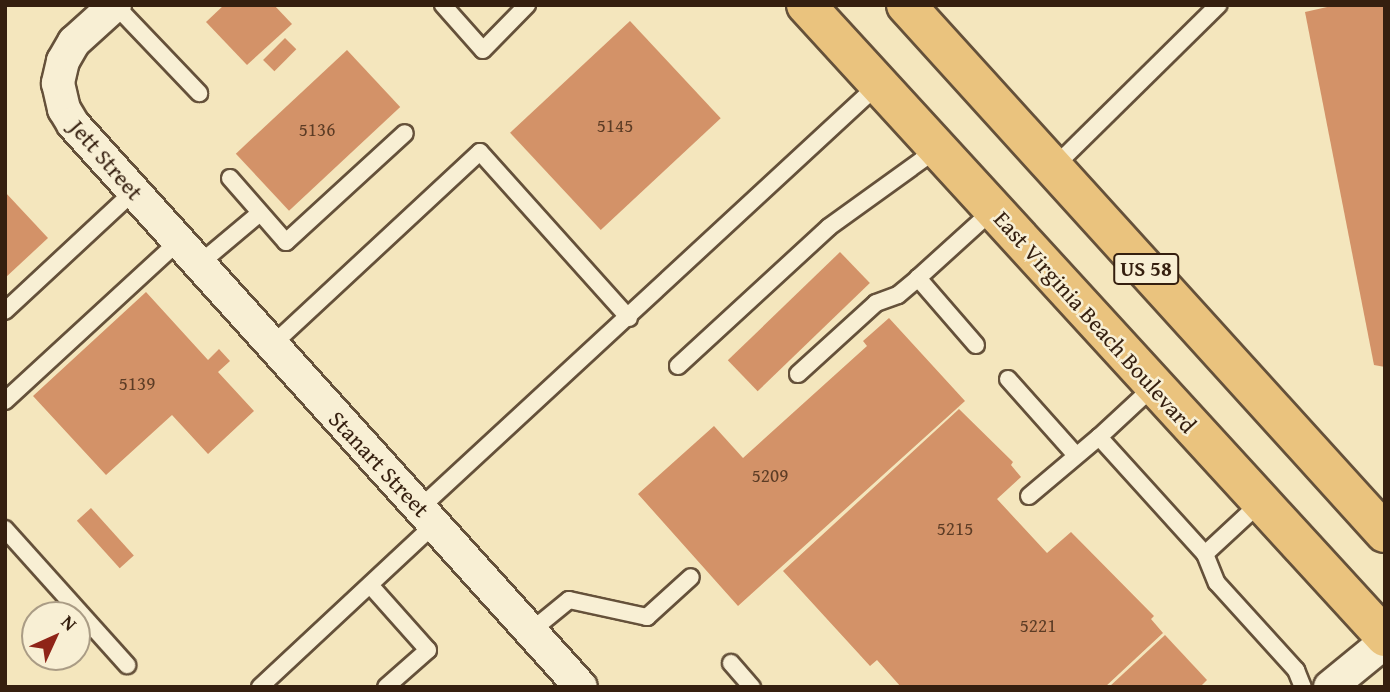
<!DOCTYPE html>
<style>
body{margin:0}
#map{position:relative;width:1390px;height:692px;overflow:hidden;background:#f4e6bd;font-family:"Gentium Book Plus",serif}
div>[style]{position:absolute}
.building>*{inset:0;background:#d39268;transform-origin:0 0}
.roads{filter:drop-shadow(2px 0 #65513a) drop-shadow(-2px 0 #65513a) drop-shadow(0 2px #65513a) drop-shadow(0 -2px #65513a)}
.lane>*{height:16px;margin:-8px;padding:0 8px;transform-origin:8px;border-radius:8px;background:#f8efd4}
.street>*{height:32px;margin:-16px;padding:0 16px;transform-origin:16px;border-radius:16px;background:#f8efd4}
.primary>*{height:38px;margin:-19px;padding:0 19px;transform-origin:19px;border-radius:19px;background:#eac37e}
span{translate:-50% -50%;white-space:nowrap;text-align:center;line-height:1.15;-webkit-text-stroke:5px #f8efd4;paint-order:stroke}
.number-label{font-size:19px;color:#5c3c25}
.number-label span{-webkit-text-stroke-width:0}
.shield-label span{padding:2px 5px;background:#f8efd4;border:2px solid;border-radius:5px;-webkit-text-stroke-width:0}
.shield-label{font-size:21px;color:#351f0f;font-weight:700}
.street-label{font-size:23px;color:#351f0f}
.frame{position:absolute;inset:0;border:7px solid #351f0f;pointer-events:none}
.north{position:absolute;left:21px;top:601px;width:70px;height:70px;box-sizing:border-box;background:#f8efd4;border:2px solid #aa9c85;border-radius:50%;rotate:45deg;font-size:19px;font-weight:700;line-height:28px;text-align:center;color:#351f0f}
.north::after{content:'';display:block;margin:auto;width:24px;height:32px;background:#8f2418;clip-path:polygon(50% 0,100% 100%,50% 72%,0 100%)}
</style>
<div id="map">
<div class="building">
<i style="clip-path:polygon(224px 5px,274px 5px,292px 24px,247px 65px,206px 22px)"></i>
<i style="clip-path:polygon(1336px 5px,1385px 5px,1385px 367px,1374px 365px,1305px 12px)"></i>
<i style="left:630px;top:21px;width:133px;height:164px;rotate:47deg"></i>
<i style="left:285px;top:38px;width:16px;height:31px;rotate:45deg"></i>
<i style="left:347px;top:50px;width:78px;height:152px;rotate:47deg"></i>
<i style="clip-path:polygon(5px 192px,48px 238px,5px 278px)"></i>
<i style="left:840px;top:252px;width:43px;height:156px;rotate:46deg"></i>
<i style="clip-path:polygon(146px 292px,208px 360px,219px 349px,230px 361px,218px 372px,254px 411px,208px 454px,172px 415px,106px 475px,33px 396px)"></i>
<i style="clip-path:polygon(889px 318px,965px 401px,738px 606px,638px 494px,714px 426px,743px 458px,867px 346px,863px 341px)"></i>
<i style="clip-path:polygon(959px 409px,1013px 462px,1011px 465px,1021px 477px,997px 499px,1047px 553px,1071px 532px,1154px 616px,1151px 619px,1163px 633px,1105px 687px,901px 687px,877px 660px,870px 666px,783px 571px)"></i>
<i style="left:91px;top:508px;width:64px;height:19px;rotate:48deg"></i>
<i style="clip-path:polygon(1165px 635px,1207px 680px,1200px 687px,1109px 687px)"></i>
</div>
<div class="roads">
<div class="lane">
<i style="left:115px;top:5px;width:122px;rotate:46.3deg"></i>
<i style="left:443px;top:5px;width:60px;rotate:48.4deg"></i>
<i style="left:483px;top:50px;width:63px;rotate:-45.6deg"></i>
<i style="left:1054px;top:167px;width:231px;rotate:-44.6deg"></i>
<i style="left:230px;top:178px;width:85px;rotate:48.8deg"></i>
<i style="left:286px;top:242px;width:161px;rotate:-42.5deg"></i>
<i style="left:198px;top:265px;width:81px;rotate:-40deg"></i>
<i style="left:5px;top:311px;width:175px;rotate:-42.9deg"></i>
<i style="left:976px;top:345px;width:89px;rotate:-130.9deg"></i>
<i style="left:918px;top:278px;width:101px;rotate:-42.2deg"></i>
<i style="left:271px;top:346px;width:285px;rotate:-42.9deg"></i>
<i style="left:480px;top:152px;width:223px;rotate:48.1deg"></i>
<i style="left:678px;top:366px;width:205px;rotate:-42.6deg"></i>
<i style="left:829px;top:227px;width:133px;rotate:-35.8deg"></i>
<i style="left:798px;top:374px;width:105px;rotate:-42.3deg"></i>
<i style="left:876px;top:303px;width:23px;rotate:-20deg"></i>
<i style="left:898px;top:295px;width:26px;rotate:-40deg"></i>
<i style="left:1008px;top:379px;width:99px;rotate:48.3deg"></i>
<i style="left:1153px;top:387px;width:74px;rotate:137.2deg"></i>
<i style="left:1099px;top:437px;width:158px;rotate:47.8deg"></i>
<i style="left:1205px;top:554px;width:31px;rotate:68deg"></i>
<i style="left:1217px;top:583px;width:118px;rotate:47.8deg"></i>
<i style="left:1296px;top:670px;width:18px;rotate:68deg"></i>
<i style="left:5px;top:401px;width:235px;rotate:-42.6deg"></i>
<i style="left:1029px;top:496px;width:92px;rotate:-40.1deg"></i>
<i style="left:419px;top:509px;width:626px;rotate:-42.74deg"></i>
<i style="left:5px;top:529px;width:183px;rotate:48.1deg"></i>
<i style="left:1205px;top:554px;width:76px;rotate:-42.9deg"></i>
<i style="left:370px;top:585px;width:87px;rotate:48.3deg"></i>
<i style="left:428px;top:650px;width:56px;rotate:138.6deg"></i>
<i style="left:531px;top:631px;width:49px;rotate:-39.2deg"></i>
<i style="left:569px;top:600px;width:80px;rotate:12.3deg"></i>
<i style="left:647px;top:617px;width:59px;rotate:-42.3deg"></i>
<i style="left:731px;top:663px;width:32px;rotate:49deg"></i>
<i style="left:260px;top:687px;width:239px;rotate:-43deg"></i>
</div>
<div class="street">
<i style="left:115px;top:5px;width:55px;rotate:137.9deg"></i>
<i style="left:74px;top:42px;width:22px;rotate:120deg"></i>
<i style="left:63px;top:61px;width:23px;rotate:103deg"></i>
<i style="left:58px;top:83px;width:27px;rotate:77deg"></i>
<i style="left:64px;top:109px;width:17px;rotate:59deg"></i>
<i style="left:73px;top:124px;width:758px;rotate:47.94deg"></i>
<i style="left:1330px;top:687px;width:71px;rotate:-39.3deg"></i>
</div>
<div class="primary">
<i style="left:806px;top:5px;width:857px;rotate:47.51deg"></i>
<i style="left:906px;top:5px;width:713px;rotate:47.79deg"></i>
</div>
</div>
<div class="number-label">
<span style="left:615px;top:126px">5145</span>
<span style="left:317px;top:130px">5136</span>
<span style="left:137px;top:384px">5139</span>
<span style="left:770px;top:476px">5209</span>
<span style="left:955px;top:529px">5215</span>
<span style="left:1038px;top:626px">5221</span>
</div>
<div class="shield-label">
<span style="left:1146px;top:269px">US 58</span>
</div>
<div class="street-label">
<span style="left:106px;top:160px;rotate:49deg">Jett Street</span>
<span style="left:1095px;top:322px;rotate:48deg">East Virginia Beach Boulevard</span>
<span style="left:379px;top:464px;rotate:47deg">Stanart Street</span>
</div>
<div class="frame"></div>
<div class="north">N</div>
</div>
